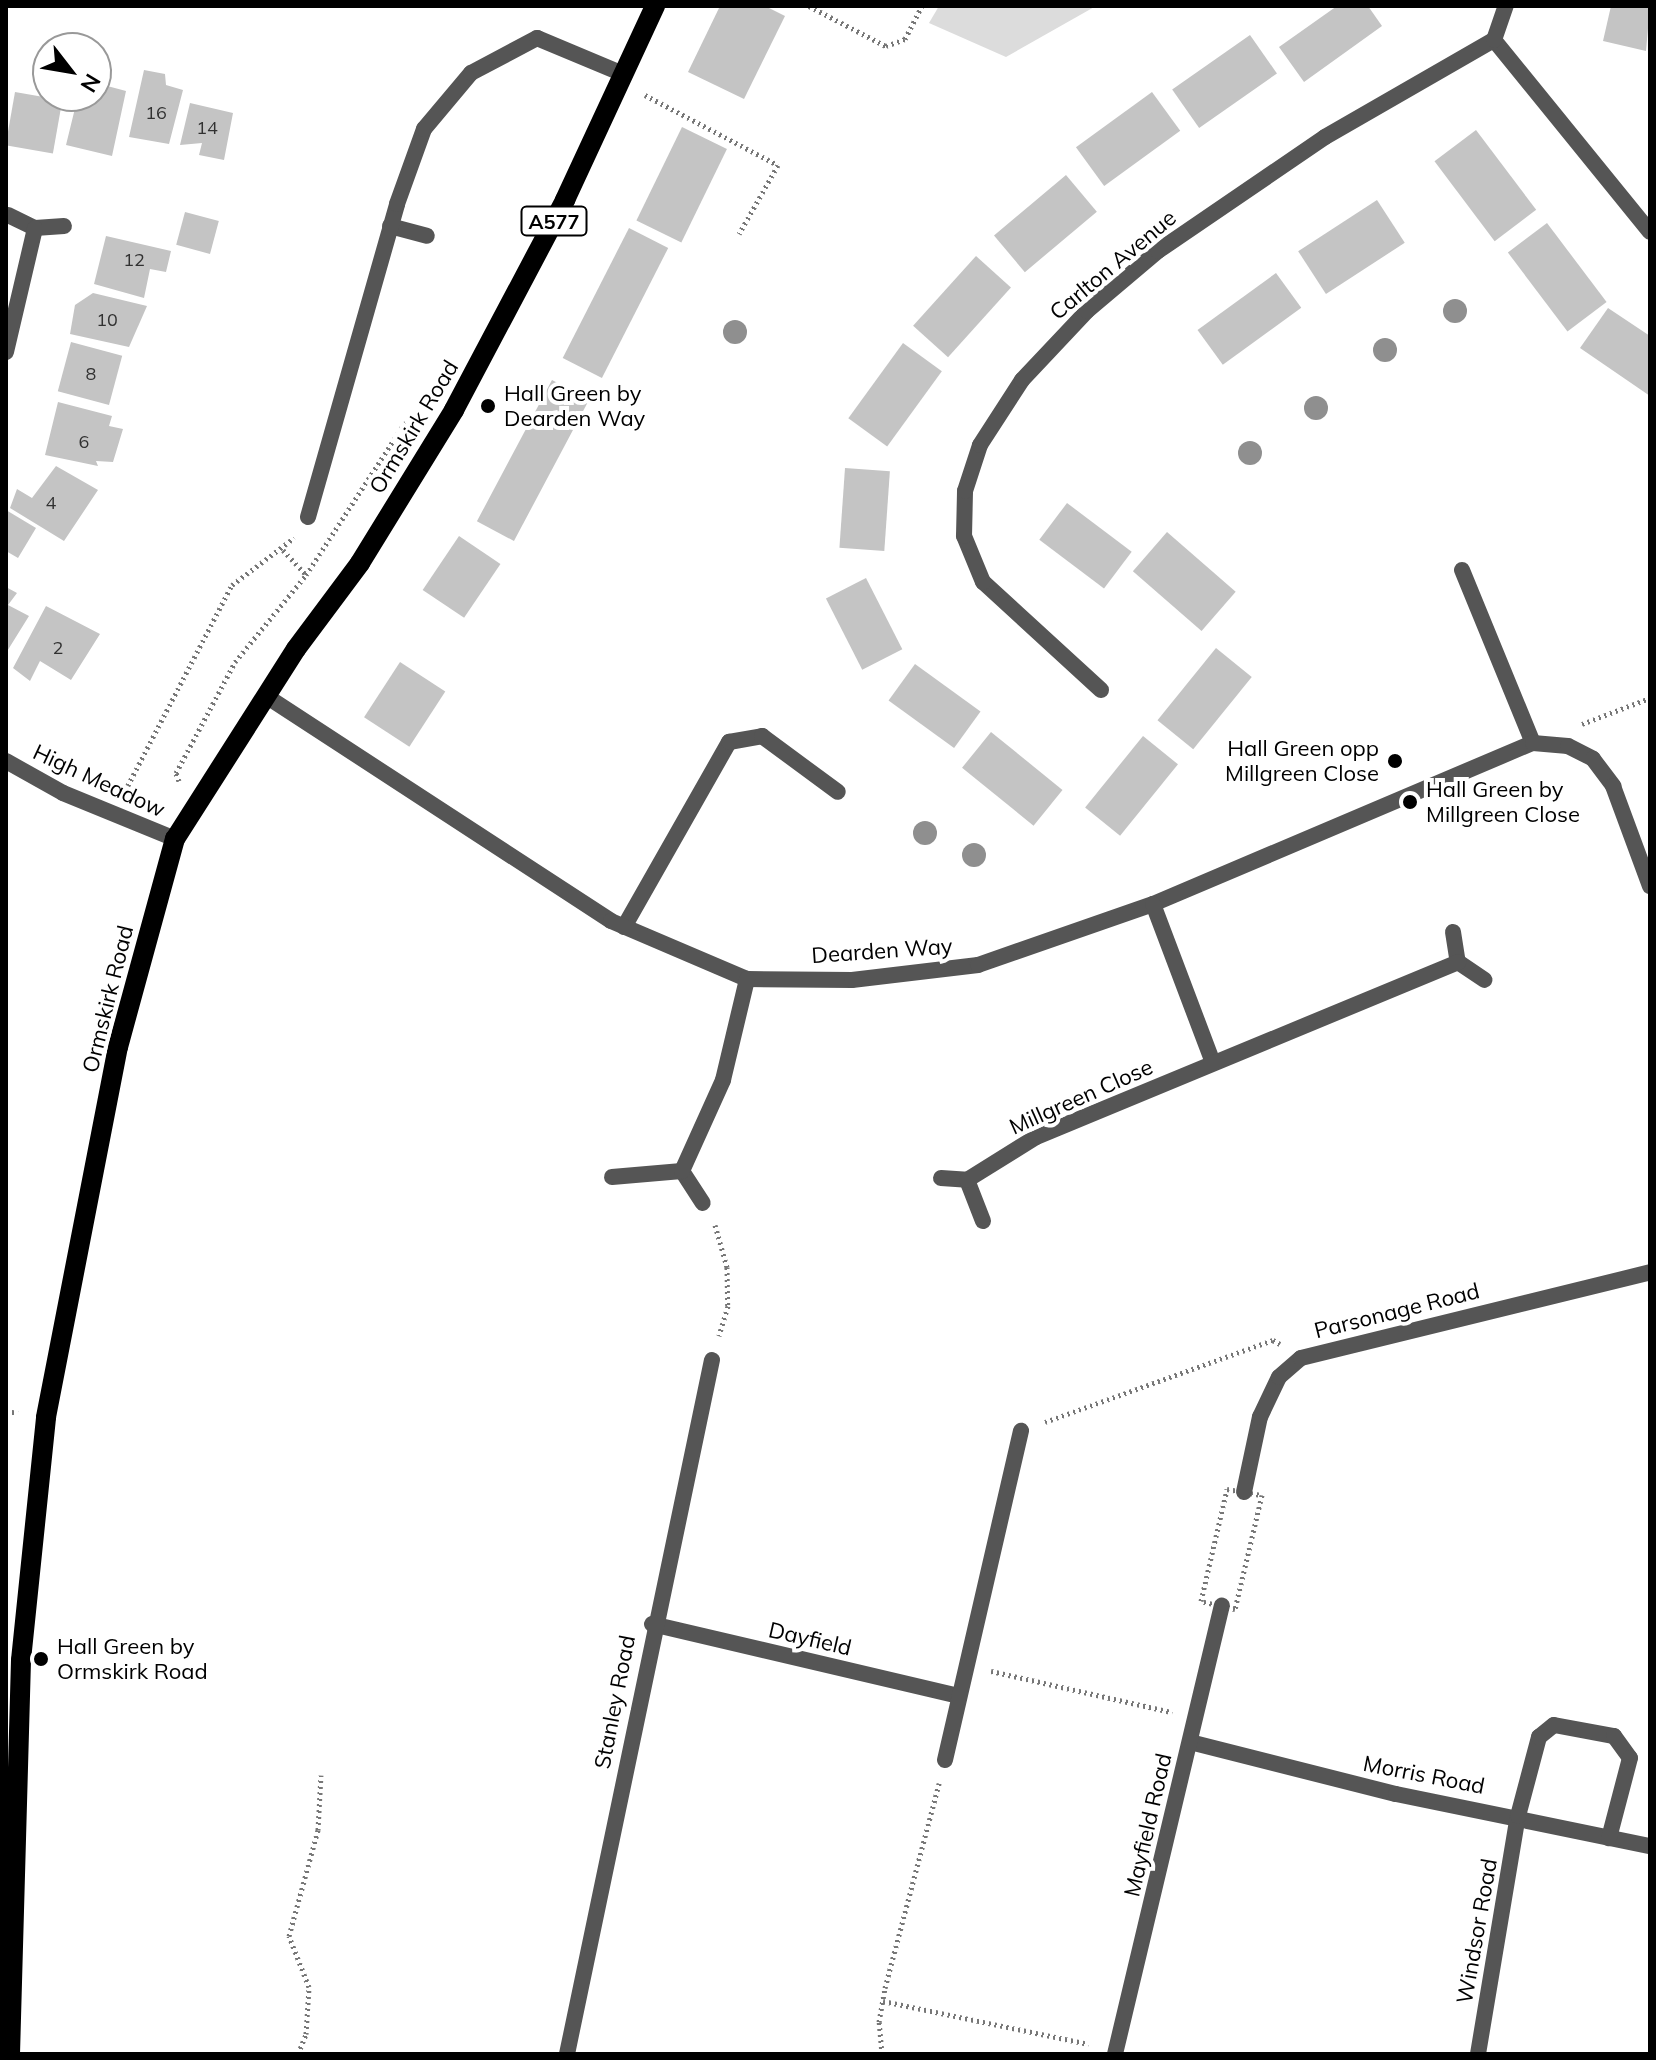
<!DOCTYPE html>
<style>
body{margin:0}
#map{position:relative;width:1656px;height:2060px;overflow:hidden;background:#fff;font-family:Mulish,sans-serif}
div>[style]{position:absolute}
.green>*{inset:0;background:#dcdcdc}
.building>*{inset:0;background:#c4c4c4;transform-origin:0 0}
.path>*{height:5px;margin-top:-2.5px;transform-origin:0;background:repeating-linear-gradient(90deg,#777 0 2px,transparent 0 6px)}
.service>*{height:16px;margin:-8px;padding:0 8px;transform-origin:8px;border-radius:8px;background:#555}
.minor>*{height:16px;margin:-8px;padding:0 8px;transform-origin:8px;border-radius:8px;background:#555}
.primary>*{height:20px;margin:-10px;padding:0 10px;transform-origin:10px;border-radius:10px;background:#000}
.trees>*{width:24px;height:24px;margin:-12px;border-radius:50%;background:#8f8f8f}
.dots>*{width:22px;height:22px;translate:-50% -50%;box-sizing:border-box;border:4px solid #fff;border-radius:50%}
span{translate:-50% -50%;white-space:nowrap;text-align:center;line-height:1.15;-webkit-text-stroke:8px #fff;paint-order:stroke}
.number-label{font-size:18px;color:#313131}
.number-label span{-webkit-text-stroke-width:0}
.shield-label span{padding:2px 6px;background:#fff;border:2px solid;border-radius:6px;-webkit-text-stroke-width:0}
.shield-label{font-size:20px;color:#000;font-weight:700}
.street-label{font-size:22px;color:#000}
.poi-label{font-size:22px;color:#000}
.left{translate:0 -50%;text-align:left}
.right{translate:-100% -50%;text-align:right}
.frame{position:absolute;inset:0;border:8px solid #000;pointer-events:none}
.north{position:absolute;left:32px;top:32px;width:80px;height:80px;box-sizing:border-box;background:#fff;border:2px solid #999;border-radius:50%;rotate:121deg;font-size:22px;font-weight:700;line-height:32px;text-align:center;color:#000}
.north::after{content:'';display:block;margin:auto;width:28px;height:36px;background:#000;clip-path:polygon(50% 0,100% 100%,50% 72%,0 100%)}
</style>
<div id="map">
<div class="green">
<i style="clip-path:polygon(939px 6px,1096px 6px,1006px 57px,929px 23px)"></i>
</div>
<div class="building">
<i style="clip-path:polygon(720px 6px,765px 6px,785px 16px,744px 99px,688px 72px)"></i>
<i style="clip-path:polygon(1337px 6px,1368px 6px,1382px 26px,1304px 82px,1279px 47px)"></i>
<i style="clip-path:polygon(1611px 6px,1650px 6px,1646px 51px,1603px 41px)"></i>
<i style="left:1250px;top:35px;width:47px;height:95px;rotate:55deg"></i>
<i style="clip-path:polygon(144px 70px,165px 74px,166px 85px,183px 90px,169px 144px,129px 137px)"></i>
<i style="clip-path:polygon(96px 83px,126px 91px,112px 156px,66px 145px,78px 96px,96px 96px)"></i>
<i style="left:15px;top:92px;width:48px;height:54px;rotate:10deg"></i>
<i style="left:1152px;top:92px;width:48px;height:94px;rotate:54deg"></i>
<i style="clip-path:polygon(190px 103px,233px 113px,224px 160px,199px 155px,202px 143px,180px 145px)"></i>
<i style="left:682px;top:127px;width:50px;height:104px;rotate:26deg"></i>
<i style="left:1476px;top:130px;width:100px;height:52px;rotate:53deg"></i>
<i style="left:1066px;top:175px;width:48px;height:94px;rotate:50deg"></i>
<i style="left:1377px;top:200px;width:51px;height:94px;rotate:57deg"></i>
<i style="left:185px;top:212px;width:35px;height:34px;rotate:15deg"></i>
<i style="left:1547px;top:223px;width:99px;height:49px;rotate:53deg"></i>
<i style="left:629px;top:228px;width:44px;height:146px;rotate:27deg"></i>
<i style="clip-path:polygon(106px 236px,171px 251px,166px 272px,150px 269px,144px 298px,94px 284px)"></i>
<i style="left:976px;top:256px;width:47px;height:94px;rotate:42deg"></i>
<i style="left:1276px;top:273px;width:43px;height:97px;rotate:54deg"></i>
<i style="clip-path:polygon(93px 293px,147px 306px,129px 347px,70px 334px,75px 305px)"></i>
<i style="clip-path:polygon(1608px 308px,1650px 336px,1650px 396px,1580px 348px)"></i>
<i style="left:71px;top:342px;width:53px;height:51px;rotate:15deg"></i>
<i style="left:903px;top:343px;width:48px;height:93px;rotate:36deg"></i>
<i style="left:552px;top:380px;width:42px;height:160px;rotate:28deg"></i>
<i style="clip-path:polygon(58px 402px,112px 416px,109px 426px,123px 429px,113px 462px,96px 461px,98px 466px,45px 455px)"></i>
<i style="clip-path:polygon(56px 466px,98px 490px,64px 541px,10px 508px,17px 489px,32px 498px)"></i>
<i style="left:845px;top:468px;width:45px;height:80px;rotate:4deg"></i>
<i style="left:1067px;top:503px;width:81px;height:46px;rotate:37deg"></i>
<i style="clip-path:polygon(6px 510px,36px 528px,18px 558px,6px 551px)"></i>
<i style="left:1167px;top:532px;width:91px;height:52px;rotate:41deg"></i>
<i style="left:459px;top:536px;width:50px;height:65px;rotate:34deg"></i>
<i style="left:866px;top:578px;width:80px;height:45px;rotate:63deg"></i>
<i style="clip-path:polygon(6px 587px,17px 593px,8px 605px,29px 616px,6px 653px)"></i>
<i style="clip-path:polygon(46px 606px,100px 634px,71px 680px,40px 661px,30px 681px,13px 668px)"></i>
<i style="left:1216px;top:648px;width:46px;height:93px;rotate:39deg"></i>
<i style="left:400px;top:662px;width:54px;height:66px;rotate:33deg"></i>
<i style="left:915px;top:664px;width:81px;height:45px;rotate:36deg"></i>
<i style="left:991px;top:732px;width:92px;height:46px;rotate:39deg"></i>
<i style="left:1143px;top:736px;width:45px;height:92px;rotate:39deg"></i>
</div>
<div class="path">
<i style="left:809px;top:6px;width:87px;rotate:27.5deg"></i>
<i style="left:886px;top:46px;width:20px;rotate:-20deg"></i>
<i style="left:905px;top:39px;width:37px;rotate:-63deg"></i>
<i style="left:645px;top:95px;width:150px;rotate:27.8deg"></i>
<i style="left:778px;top:165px;width:79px;rotate:119.5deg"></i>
<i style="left:283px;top:550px;width:34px;rotate:47deg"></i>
<i style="left:1582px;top:724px;width:73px;rotate:-20.9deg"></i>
<i style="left:179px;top:781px;width:9px;rotate:-111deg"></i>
<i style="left:176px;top:773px;width:126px;rotate:-62deg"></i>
<i style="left:235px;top:662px;width:112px;rotate:-50.8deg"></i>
<i style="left:306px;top:575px;width:180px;rotate:-57deg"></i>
<i style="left:404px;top:424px;width:10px;rotate:-17deg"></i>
<i style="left:125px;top:791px;width:232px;rotate:-62.6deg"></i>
<i style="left:232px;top:585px;width:78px;rotate:-37.2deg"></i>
<i style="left:715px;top:1225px;width:44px;rotate:74.1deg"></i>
<i style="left:727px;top:1267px;width:39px;rotate:89deg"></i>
<i style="left:728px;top:1306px;width:31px;rotate:107deg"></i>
<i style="left:6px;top:1411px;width:12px;rotate:9deg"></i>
<i style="left:1045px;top:1422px;width:242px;rotate:-19.8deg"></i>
<i style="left:1273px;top:1340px;width:8px;rotate:30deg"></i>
<i style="left:1227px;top:1489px;width:36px;rotate:10deg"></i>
<i style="left:1262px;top:1495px;width:117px;rotate:103.3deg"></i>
<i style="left:1235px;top:1609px;width:35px;rotate:-167deg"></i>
<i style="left:1201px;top:1601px;width:115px;rotate:-76.9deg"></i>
<i style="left:991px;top:1671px;width:186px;rotate:12.8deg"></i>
<i style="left:883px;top:2001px;width:210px;rotate:11.8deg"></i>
<i style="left:298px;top:2054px;width:22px;rotate:-68deg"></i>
<i style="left:306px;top:2034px;width:47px;rotate:-86.3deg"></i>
<i style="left:309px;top:1987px;width:55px;rotate:-111.4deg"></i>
<i style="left:289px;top:1936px;width:110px;rotate:-74.7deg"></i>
<i style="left:318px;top:1830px;width:55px;rotate:-86.9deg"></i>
<i style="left:882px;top:2054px;width:32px;rotate:-95deg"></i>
<i style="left:879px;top:2022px;width:35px;rotate:-80deg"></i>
<i style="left:885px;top:1988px;width:212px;rotate:-75.2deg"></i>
</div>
<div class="service">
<i style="left:624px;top:927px;width:213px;rotate:-60.4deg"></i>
<i style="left:729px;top:742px;width:34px;rotate:-10deg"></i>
<i style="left:762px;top:736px;width:94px;rotate:36.4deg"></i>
</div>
<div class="minor">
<i style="left:1494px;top:40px;width:247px;rotate:50.9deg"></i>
<i style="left:8px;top:215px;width:30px;rotate:26deg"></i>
<i style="left:35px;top:228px;width:29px;rotate:-4deg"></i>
<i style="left:390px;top:226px;width:38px;rotate:15deg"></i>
<i style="left:6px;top:352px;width:127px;rotate:-76.8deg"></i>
<i style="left:308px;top:517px;width:325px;rotate:-74.1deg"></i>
<i style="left:397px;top:204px;width:80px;rotate:-70.2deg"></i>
<i style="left:424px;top:129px;width:73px;rotate:-50deg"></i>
<i style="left:471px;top:73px;width:75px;rotate:-27.9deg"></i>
<i style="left:537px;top:38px;width:93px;rotate:22.7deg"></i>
<i style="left:1462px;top:570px;width:187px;rotate:67.7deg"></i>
<i style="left:1101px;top:690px;width:160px;rotate:-137.5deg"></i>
<i style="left:983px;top:582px;width:50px;rotate:-112.4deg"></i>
<i style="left:964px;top:536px;width:45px;rotate:-88.7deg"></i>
<i style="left:965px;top:491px;width:48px;rotate:-71.9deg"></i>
<i style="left:980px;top:445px;width:77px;rotate:-57.1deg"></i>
<i style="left:1022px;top:380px;width:95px;rotate:-46.7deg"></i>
<i style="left:1087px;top:311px;width:93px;rotate:-40.2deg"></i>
<i style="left:1158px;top:251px;width:202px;rotate:-34.3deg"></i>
<i style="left:1325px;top:137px;width:195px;rotate:-29.9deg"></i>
<i style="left:1494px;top:40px;width:36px;rotate:-71deg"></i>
<i style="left:269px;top:698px;width:408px;rotate:33.1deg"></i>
<i style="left:611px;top:921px;width:148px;rotate:23.1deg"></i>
<i style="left:747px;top:979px;width:105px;rotate:0.5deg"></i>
<i style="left:852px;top:980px;width:127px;rotate:-6.8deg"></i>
<i style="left:978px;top:965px;width:185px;rotate:-19.2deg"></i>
<i style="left:1153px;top:904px;width:413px;rotate:-23deg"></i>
<i style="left:1533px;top:743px;width:35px;rotate:5deg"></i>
<i style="left:1568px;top:746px;width:28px;rotate:27deg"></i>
<i style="left:1593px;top:759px;width:34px;rotate:53deg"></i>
<i style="left:1613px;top:786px;width:107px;rotate:69.7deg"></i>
<i style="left:6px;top:761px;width:65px;rotate:29.3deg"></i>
<i style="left:63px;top:793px;width:121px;rotate:22.3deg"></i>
<i style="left:1153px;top:904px;width:170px;rotate:69.3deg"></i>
<i style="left:1453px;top:932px;width:30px;rotate:81deg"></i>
<i style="left:1458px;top:962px;width:32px;rotate:34deg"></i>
<i style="left:682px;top:1171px;width:38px;rotate:57deg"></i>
<i style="left:612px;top:1177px;width:70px;rotate:-4.9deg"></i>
<i style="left:682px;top:1171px;width:100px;rotate:-65.7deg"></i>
<i style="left:723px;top:1080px;width:104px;rotate:-76.6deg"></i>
<i style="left:941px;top:1178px;width:26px;rotate:4deg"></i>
<i style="left:983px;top:1221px;width:44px;rotate:-111.3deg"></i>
<i style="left:967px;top:1180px;width:81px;rotate:-31.9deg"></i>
<i style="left:1036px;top:1137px;width:457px;rotate:-22.5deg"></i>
<i style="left:1244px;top:1492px;width:77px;rotate:-78deg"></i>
<i style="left:1260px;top:1417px;width:44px;rotate:-64.6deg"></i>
<i style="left:1279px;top:1377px;width:29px;rotate:-41deg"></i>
<i style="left:1301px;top:1358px;width:359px;rotate:-13.8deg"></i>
<i style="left:652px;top:1624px;width:314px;rotate:13.2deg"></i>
<i style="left:1190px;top:1742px;width:212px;rotate:14.2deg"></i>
<i style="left:1396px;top:1794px;width:259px;rotate:11.6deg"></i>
<i style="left:945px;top:1760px;width:338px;rotate:-77deg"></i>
<i style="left:567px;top:2054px;width:709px;rotate:-78.2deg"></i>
<i style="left:1115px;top:2054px;width:461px;rotate:-76.6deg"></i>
<i style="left:1478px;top:2054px;width:241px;rotate:-80.5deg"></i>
<i style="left:1518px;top:1816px;width:82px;rotate:-75.1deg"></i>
<i style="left:1539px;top:1737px;width:19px;rotate:-39deg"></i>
<i style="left:1554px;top:1725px;width:61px;rotate:10.4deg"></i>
<i style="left:1614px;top:1736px;width:27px;rotate:54deg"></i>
<i style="left:1630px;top:1758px;width:83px;rotate:104.7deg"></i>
</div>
<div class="primary">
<i style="left:10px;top:2054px;width:394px;rotate:-88.4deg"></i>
<i style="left:21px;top:1660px;width:244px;rotate:-84.1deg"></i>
<i style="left:46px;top:1417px;width:377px;rotate:-79deg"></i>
<i style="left:118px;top:1047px;width:216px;rotate:-74.7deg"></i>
<i style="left:175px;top:839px;width:225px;rotate:-57.5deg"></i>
<i style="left:296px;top:649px;width:107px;rotate:-53.3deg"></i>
<i style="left:360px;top:563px;width:180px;rotate:-58.4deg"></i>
<i style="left:454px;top:410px;width:238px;rotate:-62.1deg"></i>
<i style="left:565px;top:200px;width:214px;rotate:-65.1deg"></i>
</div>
<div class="trees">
<i style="left:1455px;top:311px"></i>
<i style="left:735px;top:332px"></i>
<i style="left:1385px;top:350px"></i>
<i style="left:1316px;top:408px"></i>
<i style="left:1250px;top:453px"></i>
<i style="left:925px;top:833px"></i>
<i style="left:974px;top:855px"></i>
</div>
<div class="dots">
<i style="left:488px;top:406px;background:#000"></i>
<i style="left:1395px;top:761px;background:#000"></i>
<i style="left:1410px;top:802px;background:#000"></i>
<i style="left:41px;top:1659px;background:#000"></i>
</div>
<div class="number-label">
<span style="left:156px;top:113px">16</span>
<span style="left:207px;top:128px">14</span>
<span style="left:134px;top:260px">12</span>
<span style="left:107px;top:320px">10</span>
<span style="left:91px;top:374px">8</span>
<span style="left:84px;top:442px">6</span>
<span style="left:51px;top:503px">4</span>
<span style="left:58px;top:648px">2</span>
</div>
<div class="shield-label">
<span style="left:554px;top:221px">A577</span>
</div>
<div class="street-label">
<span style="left:1113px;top:265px;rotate:-40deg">Carlton Avenue</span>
<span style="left:414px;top:427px;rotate:-59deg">Ormskirk Road</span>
<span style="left:99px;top:781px;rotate:25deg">High Meadow</span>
<span style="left:882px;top:951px;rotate:-4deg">Dearden Way</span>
<span style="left:108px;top:999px;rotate:-76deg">Ormskirk Road</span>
<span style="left:1081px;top:1097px;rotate:-24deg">Millgreen Close</span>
<span style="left:1397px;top:1311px;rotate:-14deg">Parsonage Road</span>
<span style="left:810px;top:1639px;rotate:13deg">Dayfield</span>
<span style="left:615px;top:1702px;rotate:-79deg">Stanley Road</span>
<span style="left:1424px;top:1775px;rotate:11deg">Morris Road</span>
<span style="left:1148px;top:1825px;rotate:-77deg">Mayfield Road</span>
<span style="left:1477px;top:1931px;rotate:-80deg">Windsor Road</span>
</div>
<div class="poi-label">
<span class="left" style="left:504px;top:406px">Hall Green by<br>Dearden Way</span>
<span class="right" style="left:1379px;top:761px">Hall Green opp<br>Millgreen Close</span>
<span class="left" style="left:1426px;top:802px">Hall Green by<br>Millgreen Close</span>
<span class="left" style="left:57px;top:1659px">Hall Green by<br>Ormskirk Road</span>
</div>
<div class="frame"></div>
<div class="north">N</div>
</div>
